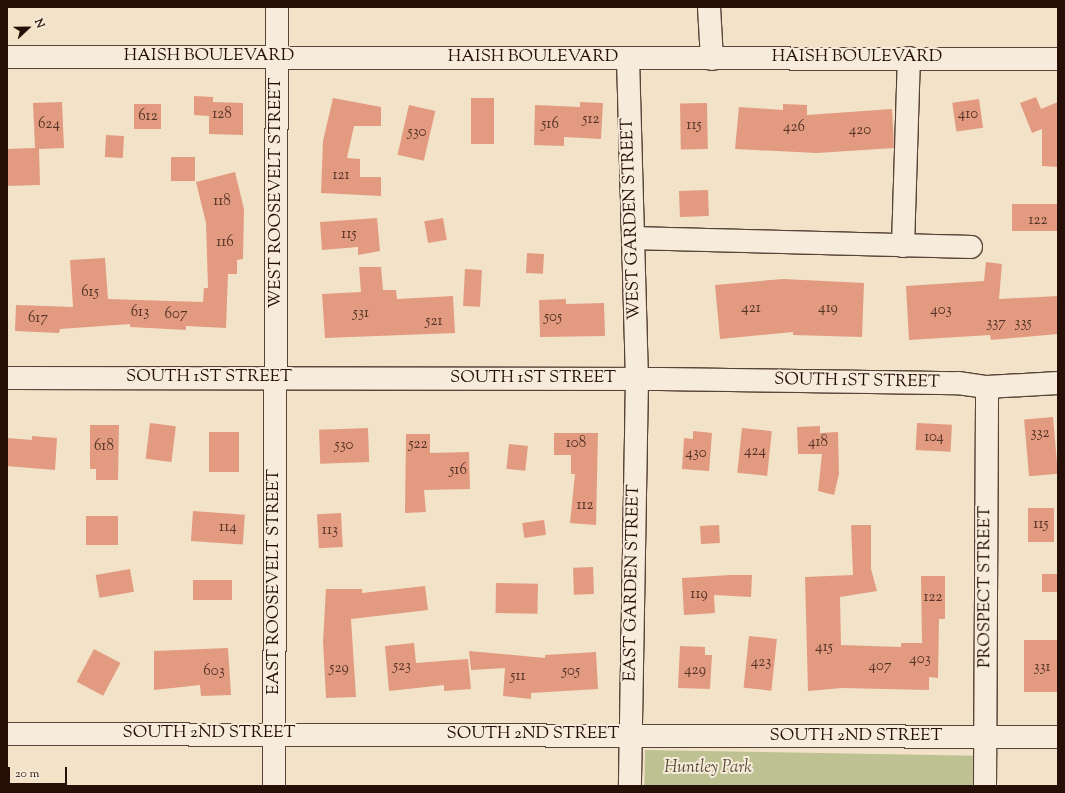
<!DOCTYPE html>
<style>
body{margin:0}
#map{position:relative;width:1065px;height:793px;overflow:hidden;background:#f2e2c8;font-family:"Sorts Mill Goudy",serif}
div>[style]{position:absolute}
.green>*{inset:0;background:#bec293;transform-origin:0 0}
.building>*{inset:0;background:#e29b80;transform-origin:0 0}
.roads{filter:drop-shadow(1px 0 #584437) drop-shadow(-1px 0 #584437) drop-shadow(0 1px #584437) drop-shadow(0 -1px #584437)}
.minor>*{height:22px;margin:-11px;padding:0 11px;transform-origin:11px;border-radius:11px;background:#f7ecdb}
span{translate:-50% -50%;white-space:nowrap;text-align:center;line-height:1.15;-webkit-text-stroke:4px #f7ecdb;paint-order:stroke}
.number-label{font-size:15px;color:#543225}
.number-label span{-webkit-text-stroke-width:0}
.street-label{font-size:17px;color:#250f07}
.park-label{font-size:17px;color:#5b4e38;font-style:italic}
.frame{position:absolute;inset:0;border:8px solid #250f07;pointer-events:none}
.north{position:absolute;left:8px;top:8px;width:40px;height:40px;-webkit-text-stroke:3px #f7ecdb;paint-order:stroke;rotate:68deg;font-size:11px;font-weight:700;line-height:16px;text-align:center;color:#250f07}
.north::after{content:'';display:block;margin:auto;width:14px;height:18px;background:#250f07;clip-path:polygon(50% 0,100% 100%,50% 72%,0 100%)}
.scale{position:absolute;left:8px;top:767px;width:59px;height:18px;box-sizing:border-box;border:2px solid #250f07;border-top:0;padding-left:5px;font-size:12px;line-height:14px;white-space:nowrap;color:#250f07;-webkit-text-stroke:3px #f7ecdb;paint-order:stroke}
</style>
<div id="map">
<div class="green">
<i style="left:645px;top:750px;width:333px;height:36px;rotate:1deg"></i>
</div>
<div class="building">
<i style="clip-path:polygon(194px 96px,213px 97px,213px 102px,243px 103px,243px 135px,209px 134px,209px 116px,194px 115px)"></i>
<i style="clip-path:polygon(1036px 97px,1041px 109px,1058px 102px,1058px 167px,1042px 166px,1042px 129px,1032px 133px,1020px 103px)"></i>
<i style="clip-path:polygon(333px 98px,381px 107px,381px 126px,354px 126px,347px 158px,360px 159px,360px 177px,381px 177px,381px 196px,321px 193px,323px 141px)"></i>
<i style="left:471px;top:98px;width:23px;height:46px"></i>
<i style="left:979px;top:99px;width:29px;height:27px;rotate:82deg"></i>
<i style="clip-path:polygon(62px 102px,64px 148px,39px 149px,40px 185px,7px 186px,7px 149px,35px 148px,33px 103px)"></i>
<i style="clip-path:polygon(580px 102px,603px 103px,601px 139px,564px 137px,564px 146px,534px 145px,535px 105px,580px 107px)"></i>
<i style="left:707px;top:103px;width:46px;height:27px;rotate:89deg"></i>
<i style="left:134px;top:104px;width:27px;height:25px"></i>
<i style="clip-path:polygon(783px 104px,807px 105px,807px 115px,892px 109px,894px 148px,817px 153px,735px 149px,739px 107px,783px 110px)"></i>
<i style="left:409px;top:105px;width:27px;height:51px;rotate:13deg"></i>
<i style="left:106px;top:135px;width:18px;height:22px;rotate:3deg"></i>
<i style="left:171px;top:157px;width:24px;height:24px"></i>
<i style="clip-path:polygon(235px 172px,244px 209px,243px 259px,237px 260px,237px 274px,228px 274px,226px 328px,186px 326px,186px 330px,130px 327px,130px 324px,60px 329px,59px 333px,15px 331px,16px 305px,73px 307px,70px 260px,105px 258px,108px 299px,203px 302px,204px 288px,208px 288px,206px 223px,196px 182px)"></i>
<i style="left:708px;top:190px;width:26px;height:29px;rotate:88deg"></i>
<i style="left:1058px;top:204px;width:27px;height:46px;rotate:90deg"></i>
<i style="clip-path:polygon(377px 218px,380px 251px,358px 255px,358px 247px,322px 250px,320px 222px)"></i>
<i style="left:443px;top:218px;width:22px;height:19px;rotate:80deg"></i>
<i style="left:527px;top:253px;width:17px;height:20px;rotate:3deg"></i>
<i style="clip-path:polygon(986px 262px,1002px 264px,999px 299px,1058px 296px,1058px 334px,991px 340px,990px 335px,909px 340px,906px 286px,984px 281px)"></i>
<i style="clip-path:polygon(359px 267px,381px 267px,383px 290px,396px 290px,397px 299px,453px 296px,455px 333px,325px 338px,322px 294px,361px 292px)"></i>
<i style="left:465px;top:269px;width:17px;height:37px;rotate:3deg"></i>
<i style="clip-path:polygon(783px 279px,864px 283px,862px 337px,793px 335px,793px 332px,720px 339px,715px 285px)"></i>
<i style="clip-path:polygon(566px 299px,566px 304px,604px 303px,605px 336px,540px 337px,539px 300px)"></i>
<i style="left:1053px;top:417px;width:57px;height:29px;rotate:85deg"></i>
<i style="left:150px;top:423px;width:26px;height:36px;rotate:7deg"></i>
<i style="left:917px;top:423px;width:35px;height:27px;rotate:3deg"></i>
<i style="clip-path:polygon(90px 425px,119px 425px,118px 480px,96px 480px,96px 469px,90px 469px)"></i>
<i style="clip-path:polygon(820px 426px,820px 433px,838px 432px,839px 474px,834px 495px,818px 491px,822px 454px,798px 454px,797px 427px)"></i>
<i style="left:368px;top:428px;width:34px;height:49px;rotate:88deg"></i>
<i style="left:742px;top:428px;width:30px;height:45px;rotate:6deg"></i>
<i style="clip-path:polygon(693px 431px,712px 433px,709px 471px,682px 469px,684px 438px,693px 439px)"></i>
<i style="left:209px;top:432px;width:30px;height:40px"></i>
<i style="clip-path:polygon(554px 433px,598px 433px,596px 525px,570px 523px,575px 474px,571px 474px,571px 455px,554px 455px)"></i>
<i style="clip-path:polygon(406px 434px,430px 434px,430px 453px,469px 452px,470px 489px,424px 490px,426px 512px,405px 513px)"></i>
<i style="clip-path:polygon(32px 436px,57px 438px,55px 470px,7px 466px,7px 438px,32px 440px)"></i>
<i style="left:509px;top:444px;width:19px;height:25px;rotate:6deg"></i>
<i style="left:1028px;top:508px;width:26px;height:34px"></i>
<i style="left:193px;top:511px;width:52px;height:30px;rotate:4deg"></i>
<i style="left:341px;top:513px;width:34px;height:24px;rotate:87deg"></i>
<i style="left:86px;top:516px;width:32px;height:29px"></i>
<i style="left:544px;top:520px;width:15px;height:22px;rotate:82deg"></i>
<i style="left:719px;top:525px;width:18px;height:19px;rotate:87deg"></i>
<i style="clip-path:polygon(851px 525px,871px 525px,871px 569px,877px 591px,840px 597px,841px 645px,901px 647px,901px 643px,922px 643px,921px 576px,945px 576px,945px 619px,939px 619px,938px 678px,929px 677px,929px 690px,842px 688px,808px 691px,805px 577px,853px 575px)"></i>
<i style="left:593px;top:567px;width:27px;height:20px;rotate:88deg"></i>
<i style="left:130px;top:569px;width:23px;height:35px;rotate:80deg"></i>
<i style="left:1042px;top:574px;width:16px;height:18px"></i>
<i style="clip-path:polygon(730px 575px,752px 575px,751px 597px,714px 595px,715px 613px,684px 615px,682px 578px)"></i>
<i style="left:193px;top:580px;width:39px;height:20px"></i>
<i style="left:496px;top:583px;width:42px;height:30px;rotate:1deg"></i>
<i style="clip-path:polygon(425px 586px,428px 610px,351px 619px,356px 697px,326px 698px,323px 641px,326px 589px,362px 589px,362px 593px)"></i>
<i style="left:749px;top:636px;width:28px;height:52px;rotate:6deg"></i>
<i style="left:1058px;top:640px;width:52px;height:34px;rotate:90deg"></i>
<i style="clip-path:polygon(414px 643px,416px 663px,468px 659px,471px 689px,444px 691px,444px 685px,389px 691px,385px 646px)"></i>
<i style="clip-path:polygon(680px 646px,705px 647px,705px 655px,712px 655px,710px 689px,678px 688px)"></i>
<i style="clip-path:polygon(228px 648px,231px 695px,201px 696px,200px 685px,154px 690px,154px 651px)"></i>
<i style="left:94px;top:649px;width:30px;height:37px;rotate:28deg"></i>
<i style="clip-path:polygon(469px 651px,545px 658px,545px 655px,596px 652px,598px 689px,531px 693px,531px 699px,503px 696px,505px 668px,471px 670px)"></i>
</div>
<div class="roads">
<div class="minor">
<i style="left:709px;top:7px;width:52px;rotate:86.7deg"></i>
<i style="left:7px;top:57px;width:1051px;rotate:0.11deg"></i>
<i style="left:628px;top:58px;width:321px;rotate:88.4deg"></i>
<i style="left:637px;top:379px;width:407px;rotate:91deg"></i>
<i style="left:633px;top:238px;width:338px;rotate:1.5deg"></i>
<i style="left:903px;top:246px;width:188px;rotate:-88.2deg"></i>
<i style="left:7px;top:378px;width:653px;rotate:0.09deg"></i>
<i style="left:660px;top:379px;width:298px;rotate:0.8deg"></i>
<i style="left:958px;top:383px;width:29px;rotate:8deg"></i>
<i style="left:987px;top:387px;width:71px;rotate:-3.2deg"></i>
<i style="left:7px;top:734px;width:1051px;rotate:0.16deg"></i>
<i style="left:274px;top:786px;width:779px;rotate:-89.78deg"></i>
<i style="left:985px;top:786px;width:399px;rotate:-89.7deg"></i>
</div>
</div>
<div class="number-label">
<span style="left:222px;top:115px">128</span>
<span style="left:968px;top:115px">410</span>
<span style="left:148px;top:117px">612</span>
<span style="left:591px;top:120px">512</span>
<span style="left:49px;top:125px">624</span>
<span style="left:550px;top:125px">516</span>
<span style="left:694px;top:126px">115</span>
<span style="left:794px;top:128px">426</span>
<span style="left:860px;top:131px">420</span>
<span style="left:417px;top:133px">530</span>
<span style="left:341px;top:176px">121</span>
<span style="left:222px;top:202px">118</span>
<span style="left:1038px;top:221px">122</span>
<span style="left:349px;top:235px">115</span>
<span style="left:225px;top:243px">116</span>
<span style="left:90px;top:293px">615</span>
<span style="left:751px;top:309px">421</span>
<span style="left:828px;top:309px">419</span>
<span style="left:941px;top:311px">403</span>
<span style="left:140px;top:313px">613</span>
<span style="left:361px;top:314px">531</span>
<span style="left:176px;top:315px">607</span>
<span style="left:553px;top:318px">505</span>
<span style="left:38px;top:319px">617</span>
<span style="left:434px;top:322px">521</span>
<span style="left:996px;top:324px">337</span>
<span style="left:1023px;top:324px">335</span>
<span style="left:1040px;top:434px">332</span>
<span style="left:934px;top:438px">104</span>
<span style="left:818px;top:443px">418</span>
<span style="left:576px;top:444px">108</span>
<span style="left:418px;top:445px">522</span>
<span style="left:344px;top:446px">530</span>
<span style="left:104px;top:447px">618</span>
<span style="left:755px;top:452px">424</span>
<span style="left:696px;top:454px">430</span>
<span style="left:458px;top:471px">516</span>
<span style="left:585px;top:506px">112</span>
<span style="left:1041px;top:525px">115</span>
<span style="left:228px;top:528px">114</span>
<span style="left:330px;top:531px">113</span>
<span style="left:699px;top:595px">119</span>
<span style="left:933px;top:598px">122</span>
<span style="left:824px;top:648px">415</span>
<span style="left:920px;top:660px">403</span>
<span style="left:761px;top:663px">423</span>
<span style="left:402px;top:667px">523</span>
<span style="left:880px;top:667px">407</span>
<span style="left:1042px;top:668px">331</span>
<span style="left:339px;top:669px">529</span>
<span style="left:695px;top:671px">429</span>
<span style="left:214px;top:672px">603</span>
<span style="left:571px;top:672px">505</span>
<span style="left:518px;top:677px">511</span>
</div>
<div class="street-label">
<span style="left:209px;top:57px">HAISH BOULEVARD</span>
<span style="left:533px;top:58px">HAISH BOULEVARD</span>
<span style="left:857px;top:58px">HAISH BOULEVARD</span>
<span style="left:277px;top:193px;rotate:-90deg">WEST ROOSEVELT STREET</span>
<span style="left:632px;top:219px;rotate:-92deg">WEST GARDEN STREET</span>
<span style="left:209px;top:378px">SOUTH 1ST STREET</span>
<span style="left:533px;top:379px">SOUTH 1ST STREET</span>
<span style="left:857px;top:382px;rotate:1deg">SOUTH 1ST STREET</span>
<span style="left:275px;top:582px;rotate:-90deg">EAST ROOSEVELT STREET</span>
<span style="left:633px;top:583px;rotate:-89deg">EAST GARDEN STREET</span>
<span style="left:986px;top:587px;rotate:-90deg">PROSPECT STREET</span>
<span style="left:209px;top:734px">SOUTH 2ND STREET</span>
<span style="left:533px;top:735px">SOUTH 2ND STREET</span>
<span style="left:856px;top:737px">SOUTH 2ND STREET</span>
</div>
<div class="park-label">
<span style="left:708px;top:769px">Huntley Park</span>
</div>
<div class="frame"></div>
<div class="north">N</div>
<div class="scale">20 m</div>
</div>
